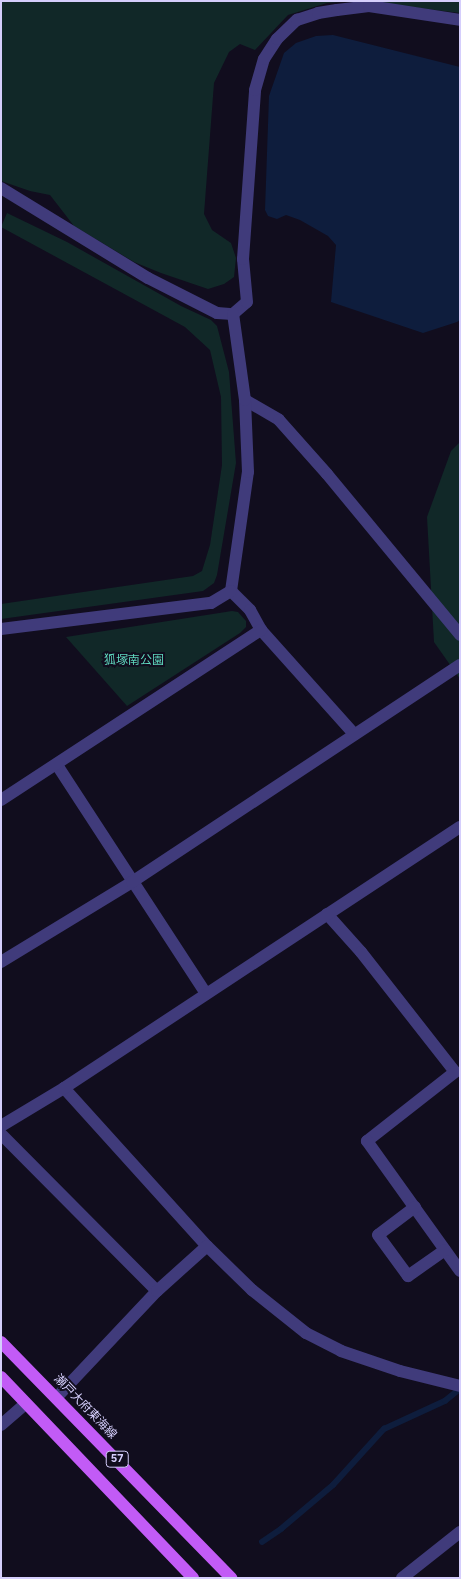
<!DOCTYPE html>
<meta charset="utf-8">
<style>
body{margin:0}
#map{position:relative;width:461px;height:1579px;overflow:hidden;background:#110d1e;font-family:Figtree,"Noto Sans JP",sans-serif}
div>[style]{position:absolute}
.green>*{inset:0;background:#112828}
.water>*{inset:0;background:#0e1d3d}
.stream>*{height:5.5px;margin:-2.75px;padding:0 2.75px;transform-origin:2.75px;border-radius:2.75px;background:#0e1d3d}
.minor>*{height:12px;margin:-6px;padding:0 6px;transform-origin:6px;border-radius:6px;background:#403b7b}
.tertiary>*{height:12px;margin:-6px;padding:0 6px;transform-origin:6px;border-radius:6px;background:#403b7b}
.primary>*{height:12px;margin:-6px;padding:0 6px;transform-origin:6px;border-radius:6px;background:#c25bf6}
span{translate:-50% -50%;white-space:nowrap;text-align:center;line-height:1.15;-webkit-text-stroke:4px #110d1e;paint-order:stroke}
.shield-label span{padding:1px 4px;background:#110d1e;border:1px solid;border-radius:4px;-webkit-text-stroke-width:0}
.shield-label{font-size:11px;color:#d5cefc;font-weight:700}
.park-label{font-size:12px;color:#5fd7be}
.street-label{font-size:12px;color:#d5cefc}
.frame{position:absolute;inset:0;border:2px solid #d5cefc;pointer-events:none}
</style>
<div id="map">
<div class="green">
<i style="clip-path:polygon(1px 1px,352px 1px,327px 3px,288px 15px,255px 50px,240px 44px,229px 52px,214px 83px,204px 214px,212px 230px,231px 243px,236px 258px,234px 277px,224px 284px,208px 289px,161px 273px,134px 262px,74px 226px,50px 195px,30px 191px,1px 181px)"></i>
<i style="clip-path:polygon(368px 1px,460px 1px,460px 13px,403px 6px)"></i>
<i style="clip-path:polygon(7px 213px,67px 242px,181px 306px,211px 320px,217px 326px,229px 372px,236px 463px,217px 575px,214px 583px,203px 591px,1px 619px,1px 604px,193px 576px,202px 571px,210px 545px,222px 465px,221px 397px,210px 350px,185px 327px,1px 227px)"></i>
<i style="clip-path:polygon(460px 442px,460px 679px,434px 642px,427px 517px,451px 451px)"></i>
<i style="clip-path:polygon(232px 611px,238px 612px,246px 621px,246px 627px,240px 633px,127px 706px,66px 637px)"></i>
</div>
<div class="water">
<i style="clip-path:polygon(333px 35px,460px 67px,460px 320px,457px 322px,423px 333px,331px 302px,336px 245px,328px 236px,300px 220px,286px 215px,277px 219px,268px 216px,265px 210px,269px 96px,284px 53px,296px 43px,316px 36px)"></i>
</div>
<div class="stream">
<i style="left:262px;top:1542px;width:23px;rotate:-34deg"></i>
<i style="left:281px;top:1529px;width:68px;rotate:-40.2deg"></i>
<i style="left:333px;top:1485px;width:76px;rotate:-47.7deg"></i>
<i style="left:384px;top:1429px;width:67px;rotate:-24.7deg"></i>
<i style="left:445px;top:1401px;width:19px;rotate:-39deg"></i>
</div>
<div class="minor">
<i style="left:1px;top:188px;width:172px;rotate:31.5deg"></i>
<i style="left:148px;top:278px;width:77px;rotate:26.9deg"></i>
<i style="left:217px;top:313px;width:16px;rotate:4deg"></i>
<i style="left:233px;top:314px;width:18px;rotate:-41deg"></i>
<i style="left:247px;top:302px;width:43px;rotate:-95.3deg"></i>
<i style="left:243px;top:259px;width:169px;rotate:-85.9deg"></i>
<i style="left:255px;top:90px;width:32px;rotate:-74deg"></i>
<i style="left:264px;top:59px;width:24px;rotate:-57deg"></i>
<i style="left:277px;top:39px;width:28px;rotate:-44deg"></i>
<i style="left:297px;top:20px;width:22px;rotate:-18deg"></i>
<i style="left:318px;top:13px;width:19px;rotate:-9deg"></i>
<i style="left:337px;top:10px;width:32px;rotate:-7deg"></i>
<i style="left:369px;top:6px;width:92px;rotate:8.7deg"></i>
<i style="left:245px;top:400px;width:39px;rotate:30deg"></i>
<i style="left:279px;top:420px;width:72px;rotate:48.4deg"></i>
<i style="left:327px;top:474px;width:209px;rotate:50.4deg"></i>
<i style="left:231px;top:591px;width:120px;rotate:-81.9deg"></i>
<i style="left:248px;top:472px;width:72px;rotate:-92.4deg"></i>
<i style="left:245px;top:400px;width:87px;rotate:-97.9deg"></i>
<i style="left:231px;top:591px;width:27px;rotate:45deg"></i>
<i style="left:250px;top:610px;width:23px;rotate:61deg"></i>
<i style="left:261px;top:630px;width:140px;rotate:48.2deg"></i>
<i style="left:1px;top:629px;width:212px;rotate:-7.1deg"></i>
<i style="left:211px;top:603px;width:23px;rotate:-31deg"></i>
<i style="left:57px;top:765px;width:273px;rotate:56.9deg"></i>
<i style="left:1px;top:800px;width:311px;rotate:-33.2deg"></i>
<i style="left:327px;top:914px;width:51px;rotate:48.2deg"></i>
<i style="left:361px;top:952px;width:152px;rotate:51.9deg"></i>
<i style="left:455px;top:1072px;width:112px;rotate:141.9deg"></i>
<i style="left:367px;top:1141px;width:160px;rotate:54.4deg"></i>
<i style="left:1px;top:962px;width:153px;rotate:-31.4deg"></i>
<i style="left:132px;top:882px;width:393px;rotate:-33.5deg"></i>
<i style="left:64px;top:1088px;width:213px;rotate:47.9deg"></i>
<i style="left:207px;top:1246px;width:63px;rotate:44.4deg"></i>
<i style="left:252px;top:1290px;width:69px;rotate:38.5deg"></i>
<i style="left:306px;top:1333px;width:39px;rotate:27deg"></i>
<i style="left:341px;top:1351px;width:62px;rotate:18.7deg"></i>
<i style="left:400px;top:1371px;width:62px;rotate:14deg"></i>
<i style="left:1px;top:1134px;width:221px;rotate:45.2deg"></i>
<i style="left:415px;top:1207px;width:46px;rotate:142.9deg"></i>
<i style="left:378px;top:1235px;width:51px;rotate:53.8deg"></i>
<i style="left:408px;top:1276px;width:45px;rotate:-35.1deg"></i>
<i style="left:57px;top:1397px;width:146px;rotate:-46.7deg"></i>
<i style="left:157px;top:1291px;width:67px;rotate:-42deg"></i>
<i style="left:1px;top:1425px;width:33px;rotate:-41deg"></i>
<i style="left:402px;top:1578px;width:74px;rotate:-38.4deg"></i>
</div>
<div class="tertiary">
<i style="left:1px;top:1126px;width:74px;rotate:-31.1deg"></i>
<i style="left:64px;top:1088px;width:474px;rotate:-33.4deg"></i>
</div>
<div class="primary">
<i style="left:1px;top:1342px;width:330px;rotate:45.7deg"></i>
<i style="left:1px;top:1377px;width:278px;rotate:46.3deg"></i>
</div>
<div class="shield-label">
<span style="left:117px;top:1459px">57</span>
</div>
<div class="park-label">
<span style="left:134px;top:661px">狐塚南公園</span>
</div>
<div class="street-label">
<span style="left:85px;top:1407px;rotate:46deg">瀬戸大府東海線</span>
</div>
<div class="frame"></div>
</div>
